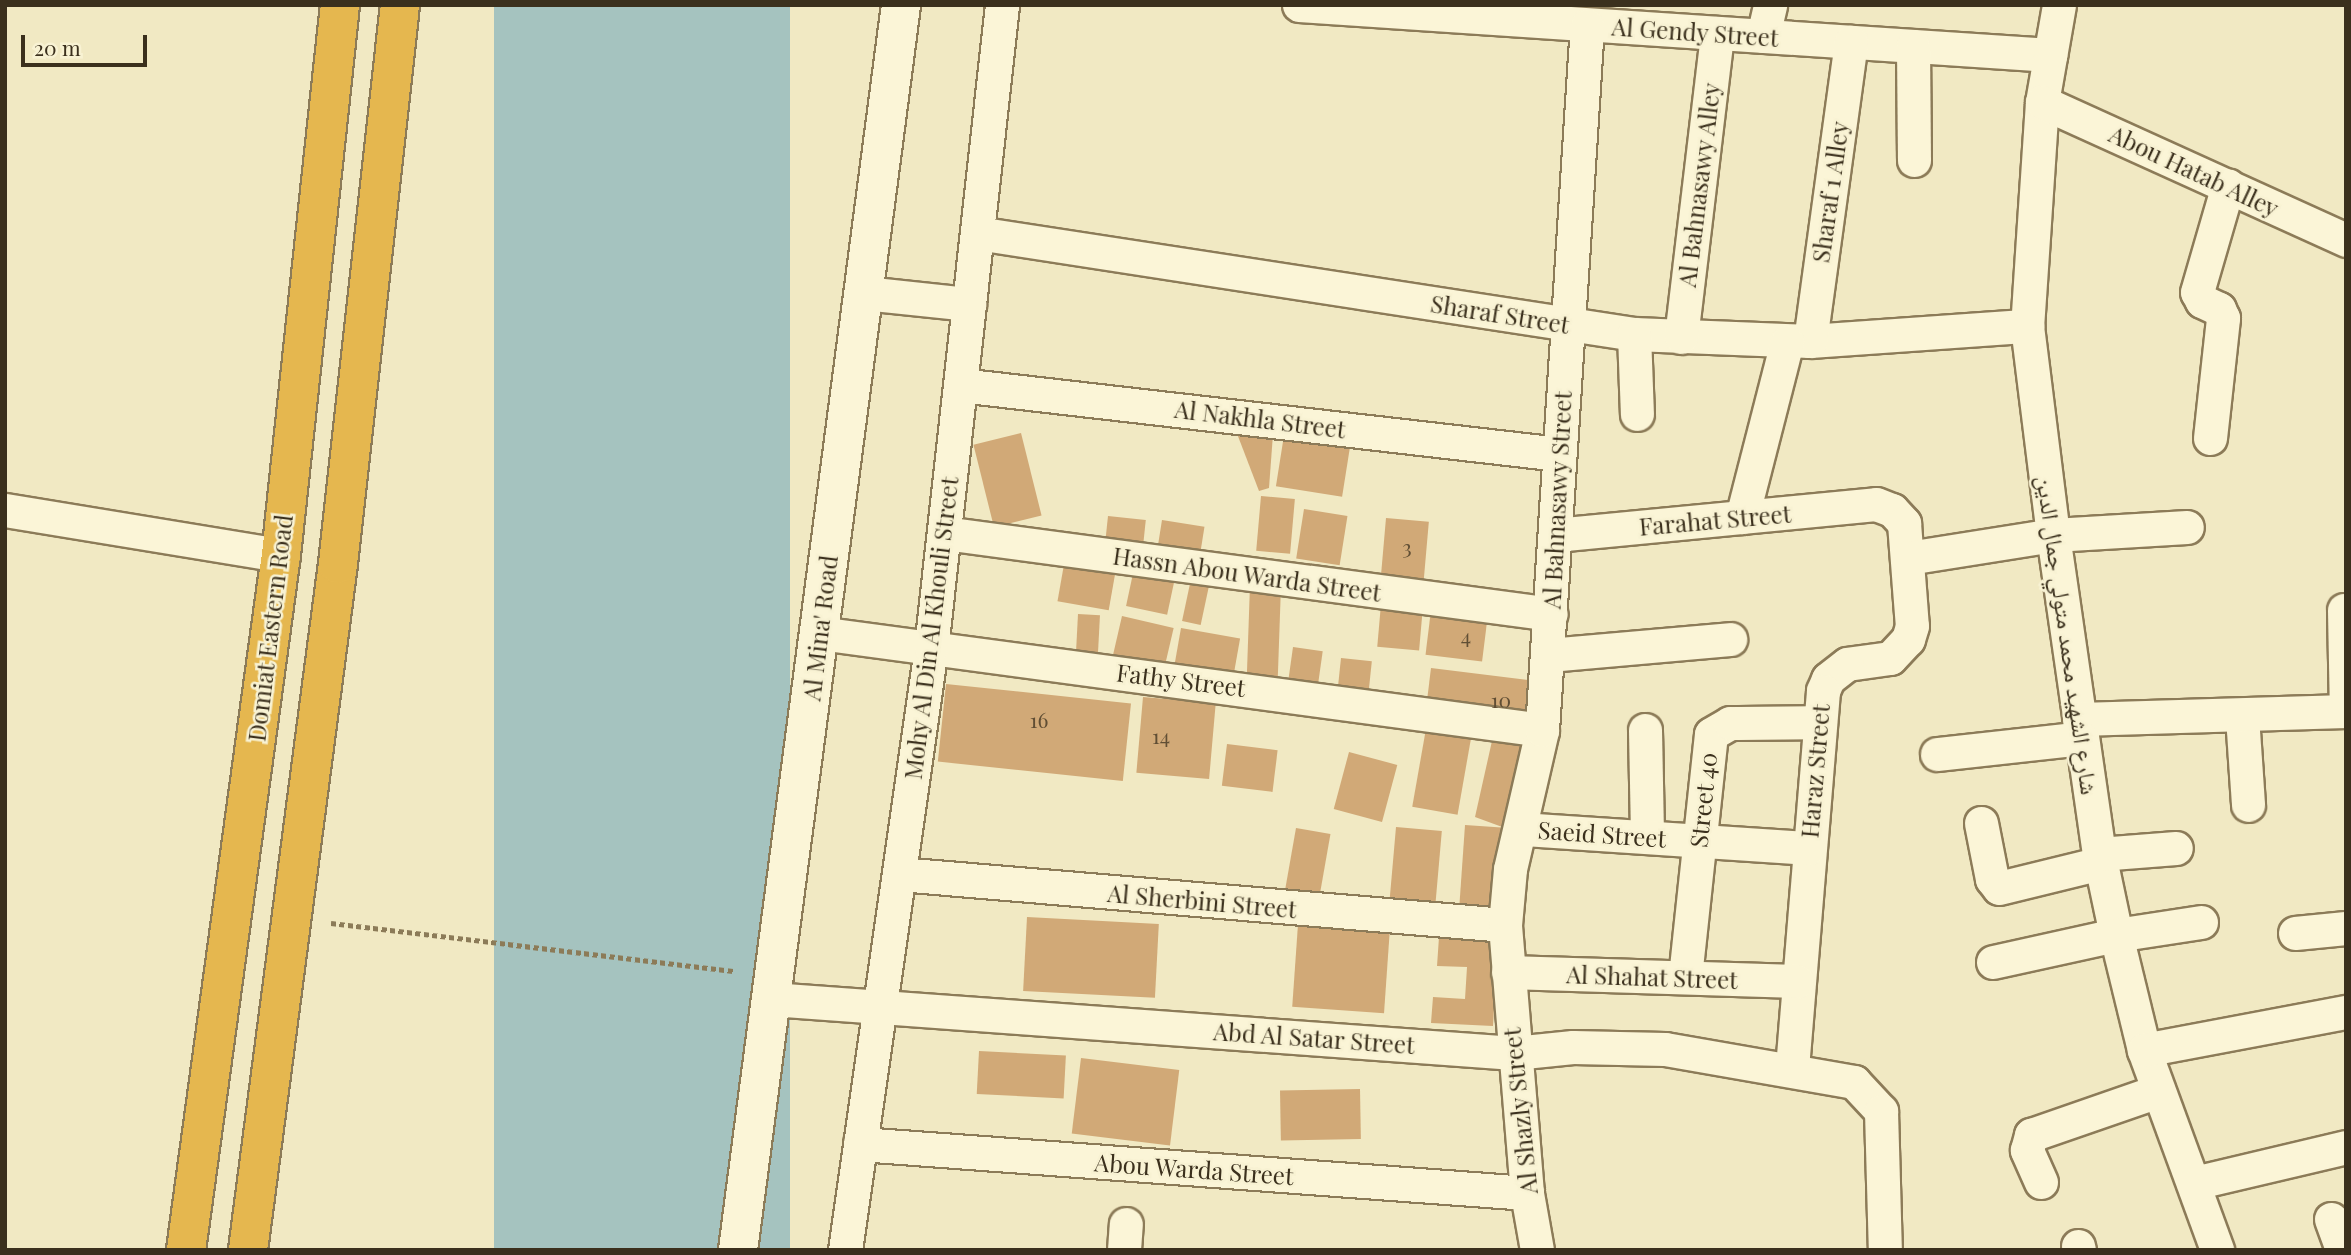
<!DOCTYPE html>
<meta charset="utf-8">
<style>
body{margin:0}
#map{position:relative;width:2351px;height:1255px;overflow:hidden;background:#f1e9c3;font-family:"Playfair Display","Noto Naskh Arabic",serif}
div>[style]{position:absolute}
.water>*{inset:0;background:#a5c3bf;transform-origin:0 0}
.building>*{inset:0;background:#d1a977;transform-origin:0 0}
.path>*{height:4.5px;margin-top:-2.25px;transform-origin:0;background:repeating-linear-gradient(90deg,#8c7b58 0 5px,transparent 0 8.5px)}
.roads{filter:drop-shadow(2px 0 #8c7b58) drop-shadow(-2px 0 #8c7b58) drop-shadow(0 2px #8c7b58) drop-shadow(0 -2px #8c7b58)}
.street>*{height:33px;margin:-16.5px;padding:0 16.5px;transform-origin:16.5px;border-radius:16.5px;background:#fbf5d7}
.secondary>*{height:38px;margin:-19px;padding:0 19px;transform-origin:19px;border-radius:19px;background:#fbf5d7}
.highway>*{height:38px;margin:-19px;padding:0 19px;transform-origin:19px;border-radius:19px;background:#e5b74f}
span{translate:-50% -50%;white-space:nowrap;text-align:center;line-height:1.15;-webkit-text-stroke:5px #f8f2d3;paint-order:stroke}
.number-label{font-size:21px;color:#604e34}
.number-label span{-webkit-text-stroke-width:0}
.street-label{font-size:24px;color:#3b301d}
.frame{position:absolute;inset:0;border:7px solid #3b301d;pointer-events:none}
.scale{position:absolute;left:21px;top:35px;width:126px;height:32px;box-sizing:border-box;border:4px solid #3b301d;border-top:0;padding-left:9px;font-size:21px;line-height:24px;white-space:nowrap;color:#3b301d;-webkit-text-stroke:5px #f8f2d3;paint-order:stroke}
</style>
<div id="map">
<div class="water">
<i style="left:494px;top:5px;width:296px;height:1255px"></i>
</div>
<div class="building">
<i style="left:1285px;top:429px;width:67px;height:58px;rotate:9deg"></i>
<i style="clip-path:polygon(1236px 431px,1273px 434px,1269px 488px,1259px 491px)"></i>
<i style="left:1021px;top:433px;width:85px;height:49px;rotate:76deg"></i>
<i style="left:1261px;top:496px;width:34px;height:55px;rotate:5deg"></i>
<i style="left:1304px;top:509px;width:44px;height:50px;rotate:9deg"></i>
<i style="left:1108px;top:516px;width:38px;height:26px;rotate:6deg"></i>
<i style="left:1386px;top:518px;width:43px;height:60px;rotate:5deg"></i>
<i style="left:1162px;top:520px;width:43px;height:33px;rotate:9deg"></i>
<i style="left:1066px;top:553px;width:52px;height:49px;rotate:10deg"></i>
<i style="left:1135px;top:564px;width:42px;height:43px;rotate:12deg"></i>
<i style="left:1191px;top:579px;width:19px;height:43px;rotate:12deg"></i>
<i style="left:1250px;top:585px;width:31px;height:93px;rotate:2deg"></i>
<i style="left:1381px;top:604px;width:42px;height:43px;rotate:5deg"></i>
<i style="left:1431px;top:610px;width:57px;height:45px;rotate:7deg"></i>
<i style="left:1078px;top:614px;width:22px;height:40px;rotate:3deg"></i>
<i style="left:1122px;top:616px;width:53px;height:43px;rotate:13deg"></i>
<i style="left:1181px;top:628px;width:60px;height:37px;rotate:10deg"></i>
<i style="left:1293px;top:647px;width:30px;height:34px;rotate:8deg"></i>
<i style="left:1341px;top:658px;width:31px;height:34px;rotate:6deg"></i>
<i style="left:1431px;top:668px;width:108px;height:44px;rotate:7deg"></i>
<i style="left:946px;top:684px;width:186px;height:78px;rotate:6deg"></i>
<i style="left:1143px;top:697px;width:73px;height:76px;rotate:5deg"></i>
<i style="left:1427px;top:723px;width:46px;height:85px;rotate:10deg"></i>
<i style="clip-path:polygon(1494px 732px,1529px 739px,1505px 828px,1475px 817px)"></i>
<i style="left:1227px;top:744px;width:51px;height:42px;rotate:7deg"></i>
<i style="left:1349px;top:752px;width:50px;height:59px;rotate:15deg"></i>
<i style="left:1465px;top:825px;width:40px;height:81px;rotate:4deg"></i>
<i style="left:1396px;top:827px;width:46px;height:73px;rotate:5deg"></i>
<i style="left:1296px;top:828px;width:35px;height:68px;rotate:10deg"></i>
<i style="left:1299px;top:910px;width:92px;height:97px;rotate:4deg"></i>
<i style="left:1027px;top:917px;width:132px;height:74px;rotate:3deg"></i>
<i style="clip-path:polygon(1439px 937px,1498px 941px,1493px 1026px,1431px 1023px,1433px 997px,1465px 999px,1467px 967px,1437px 966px)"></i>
<i style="left:979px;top:1051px;width:87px;height:43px;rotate:3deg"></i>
<i style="left:1081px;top:1058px;width:99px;height:76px;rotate:7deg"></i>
<i style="left:1360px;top:1089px;width:50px;height:80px;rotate:89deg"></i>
</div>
<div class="path">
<i style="left:331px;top:923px;width:405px;rotate:6.8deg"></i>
</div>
<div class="roads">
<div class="street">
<i style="left:1299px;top:5px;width:753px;rotate:3.81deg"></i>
<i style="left:2059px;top:5px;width:98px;rotate:99.9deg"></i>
<i style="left:2042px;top:102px;width:225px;rotate:93.8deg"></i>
<i style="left:2027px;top:326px;width:211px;rotate:82.9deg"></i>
<i style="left:2053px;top:535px;width:322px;rotate:81.8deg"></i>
<i style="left:2099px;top:854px;width:83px;rotate:78.1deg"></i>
<i style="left:2116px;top:935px;width:118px;rotate:76.3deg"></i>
<i style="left:2144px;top:1050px;width:213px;rotate:69.9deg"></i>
<i style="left:1763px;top:36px;width:32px;rotate:-77deg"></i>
<i style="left:1913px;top:46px;width:114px;rotate:89.5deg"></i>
<i style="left:2042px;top:102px;width:334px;rotate:24.4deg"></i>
<i style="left:977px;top:233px;width:665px;rotate:8.74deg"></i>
<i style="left:1634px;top:334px;width:176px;rotate:2.3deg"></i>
<i style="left:1810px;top:341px;width:218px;rotate:-4deg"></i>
<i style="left:864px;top:293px;width:106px;rotate:6deg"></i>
<i style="left:1634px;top:334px;width:80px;rotate:87.9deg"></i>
<i style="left:1681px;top:337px;width:306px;rotate:-83.2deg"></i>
<i style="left:1810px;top:341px;width:302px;rotate:-82.2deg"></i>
<i style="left:960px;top:385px;width:603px;rotate:6.57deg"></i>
<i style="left:2210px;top:438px;width:121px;rotate:-83.8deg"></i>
<i style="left:2223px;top:318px;width:10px;rotate:-114deg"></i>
<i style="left:2219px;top:309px;width:19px;rotate:-155deg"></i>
<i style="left:2202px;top:301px;width:10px;rotate:-119deg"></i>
<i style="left:2197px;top:292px;width:111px;rotate:-73.8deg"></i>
<i style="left:5px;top:510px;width:280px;rotate:9.3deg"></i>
<i style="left:1742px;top:517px;width:181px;rotate:-75.6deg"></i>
<i style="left:944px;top:533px;width:612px;rotate:7.6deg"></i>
<i style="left:1555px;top:535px;width:322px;rotate:-5.5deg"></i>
<i style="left:1876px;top:504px;width:17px;rotate:21deg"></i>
<i style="left:1892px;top:510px;width:18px;rotate:47deg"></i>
<i style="left:1904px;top:523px;width:103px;rotate:85.6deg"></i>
<i style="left:1912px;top:626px;width:14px;rotate:107deg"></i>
<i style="left:1908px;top:639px;width:26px;rotate:133deg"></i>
<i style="left:1890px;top:658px;width:43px;rotate:172.1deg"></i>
<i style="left:1847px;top:664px;width:24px;rotate:142deg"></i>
<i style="left:1828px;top:679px;width:13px;rotate:113deg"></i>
<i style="left:1823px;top:691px;width:380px;rotate:94.7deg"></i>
<i style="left:1908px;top:558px;width:147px;rotate:-9deg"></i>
<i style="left:2053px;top:535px;width:134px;rotate:-3.4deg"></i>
<i style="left:2344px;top:610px;width:101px;rotate:88.9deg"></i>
<i style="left:819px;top:633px;width:729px;rotate:7.64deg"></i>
<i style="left:1548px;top:655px;width:183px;rotate:-5deg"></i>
<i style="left:2242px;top:716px;width:89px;rotate:86.1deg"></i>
<i style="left:2079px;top:719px;width:267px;rotate:-1.7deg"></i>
<i style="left:1645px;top:730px;width:106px;rotate:88.9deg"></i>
<i style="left:1937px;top:754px;width:145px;rotate:-6.3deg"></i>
<i style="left:1981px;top:823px;width:57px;rotate:78.9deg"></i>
<i style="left:1992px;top:879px;width:11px;rotate:52deg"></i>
<i style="left:1999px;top:888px;width:105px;rotate:-13.8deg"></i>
<i style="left:1522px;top:829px;width:287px;rotate:3.8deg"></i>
<i style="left:2099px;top:854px;width:77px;rotate:-4.5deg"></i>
<i style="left:899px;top:874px;width:608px;rotate:4.81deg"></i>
<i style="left:2295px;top:933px;width:51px;rotate:-5.6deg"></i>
<i style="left:1993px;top:962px;width:126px;rotate:-12.4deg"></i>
<i style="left:2116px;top:935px;width:86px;rotate:-8.7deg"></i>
<i style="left:1508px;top:972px;width:289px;rotate:1.8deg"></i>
<i style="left:1685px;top:977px;width:244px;rotate:-83.9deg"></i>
<i style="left:1711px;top:734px;width:22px;rotate:-30deg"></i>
<i style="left:1730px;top:723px;width:89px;rotate:-0.6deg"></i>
<i style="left:771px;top:999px;width:745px;rotate:4.16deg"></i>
<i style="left:1514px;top:1053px;width:59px;rotate:-5.8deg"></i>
<i style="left:1573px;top:1047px;width:92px;rotate:1.2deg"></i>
<i style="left:1665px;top:1049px;width:192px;rotate:9.9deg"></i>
<i style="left:1854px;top:1082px;width:40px;rotate:47deg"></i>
<i style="left:1881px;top:1111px;width:139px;rotate:88.4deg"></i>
<i style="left:2144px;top:1050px;width:206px;rotate:-10.7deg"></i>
<i style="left:860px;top:1144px;width:669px;rotate:4.2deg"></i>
<i style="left:2041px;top:1182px;width:35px;rotate:-114deg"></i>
<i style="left:2027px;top:1150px;width:16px;rotate:-75deg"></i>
<i style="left:2031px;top:1135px;width:134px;rotate:-19.1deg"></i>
<i style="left:2194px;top:1183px;width:156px;rotate:-13.3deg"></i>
<i style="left:2331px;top:1219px;width:33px;rotate:70deg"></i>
<i style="left:2078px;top:1246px;width:4px;rotate:76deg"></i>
<i style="left:845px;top:1250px;width:608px;rotate:-81.87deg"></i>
<i style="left:931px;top:648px;width:647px;rotate:-83.7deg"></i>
<i style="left:1124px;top:1250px;width:26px;rotate:-86deg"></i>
<i style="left:1537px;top:1250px;width:58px;rotate:-100deg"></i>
<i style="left:1527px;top:1193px;width:269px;rotate:-94.7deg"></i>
<i style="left:1505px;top:925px;width:56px;rotate:-84.9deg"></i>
<i style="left:1510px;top:869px;width:143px;rotate:-77deg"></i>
<i style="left:1542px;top:730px;width:706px;rotate:-86.35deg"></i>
</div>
<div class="secondary">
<i style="left:738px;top:1250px;width:1256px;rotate:-82.54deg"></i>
</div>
<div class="highway">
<i style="left:186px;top:1250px;width:701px;rotate:-82.22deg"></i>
<i style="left:281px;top:555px;width:553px;rotate:-83.88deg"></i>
<i style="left:248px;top:1250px;width:692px;rotate:-82.53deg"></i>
<i style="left:338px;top:564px;width:562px;rotate:-83.67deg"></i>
</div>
</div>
<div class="number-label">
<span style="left:1407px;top:546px">3</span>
<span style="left:1466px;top:635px">4</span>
<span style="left:1501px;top:699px">10</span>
<span style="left:1039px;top:719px">16</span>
<span style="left:1161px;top:735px">14</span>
</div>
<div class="street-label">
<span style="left:1695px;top:32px;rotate:4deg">Al Gendy Street</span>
<span style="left:2194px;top:171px;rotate:25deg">Abou Hatab Alley</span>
<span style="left:1699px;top:185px;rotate:-83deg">Al Bahnasawy Alley</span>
<span style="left:1830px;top:192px;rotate:-82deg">Sharaf 1 Alley</span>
<span style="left:1500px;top:314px;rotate:9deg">Sharaf Street</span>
<span style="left:1260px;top:419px;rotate:7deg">Al Nakhla Street</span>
<span style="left:1557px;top:500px;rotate:-87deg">Al Bahnasawy Street</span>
<span style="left:1715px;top:520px;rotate:-5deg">Farahat Street</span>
<span style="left:1247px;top:574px;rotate:8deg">Hassn Abou Warda Street</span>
<span style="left:270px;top:628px;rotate:-83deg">Domiat Eastern Road</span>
<span style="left:820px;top:628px;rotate:-83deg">Al Mina' Road</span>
<span style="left:931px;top:628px;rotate:-83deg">Mohy Al Din Al Khouli Street</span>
<span style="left:2068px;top:635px;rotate:82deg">شارع الشهيد محمد متولي جمال الدين</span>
<span style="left:1181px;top:680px;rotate:7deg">Fathy Street</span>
<span style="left:1815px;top:771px;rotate:-85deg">Haraz Street</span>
<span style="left:1703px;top:800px;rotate:-84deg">Street 40</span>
<span style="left:1602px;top:834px;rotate:4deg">Saeid Street</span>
<span style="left:1202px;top:901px;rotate:5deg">Al Sherbini Street</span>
<span style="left:1652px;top:977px;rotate:2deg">Al Shahat Street</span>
<span style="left:1314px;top:1038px;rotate:4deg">Abd Al Satar Street</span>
<span style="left:1520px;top:1111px;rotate:-96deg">Al Shazly Street</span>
<span style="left:1194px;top:1169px;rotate:4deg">Abou Warda Street</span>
</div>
<div class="frame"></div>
<div class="scale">20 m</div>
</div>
